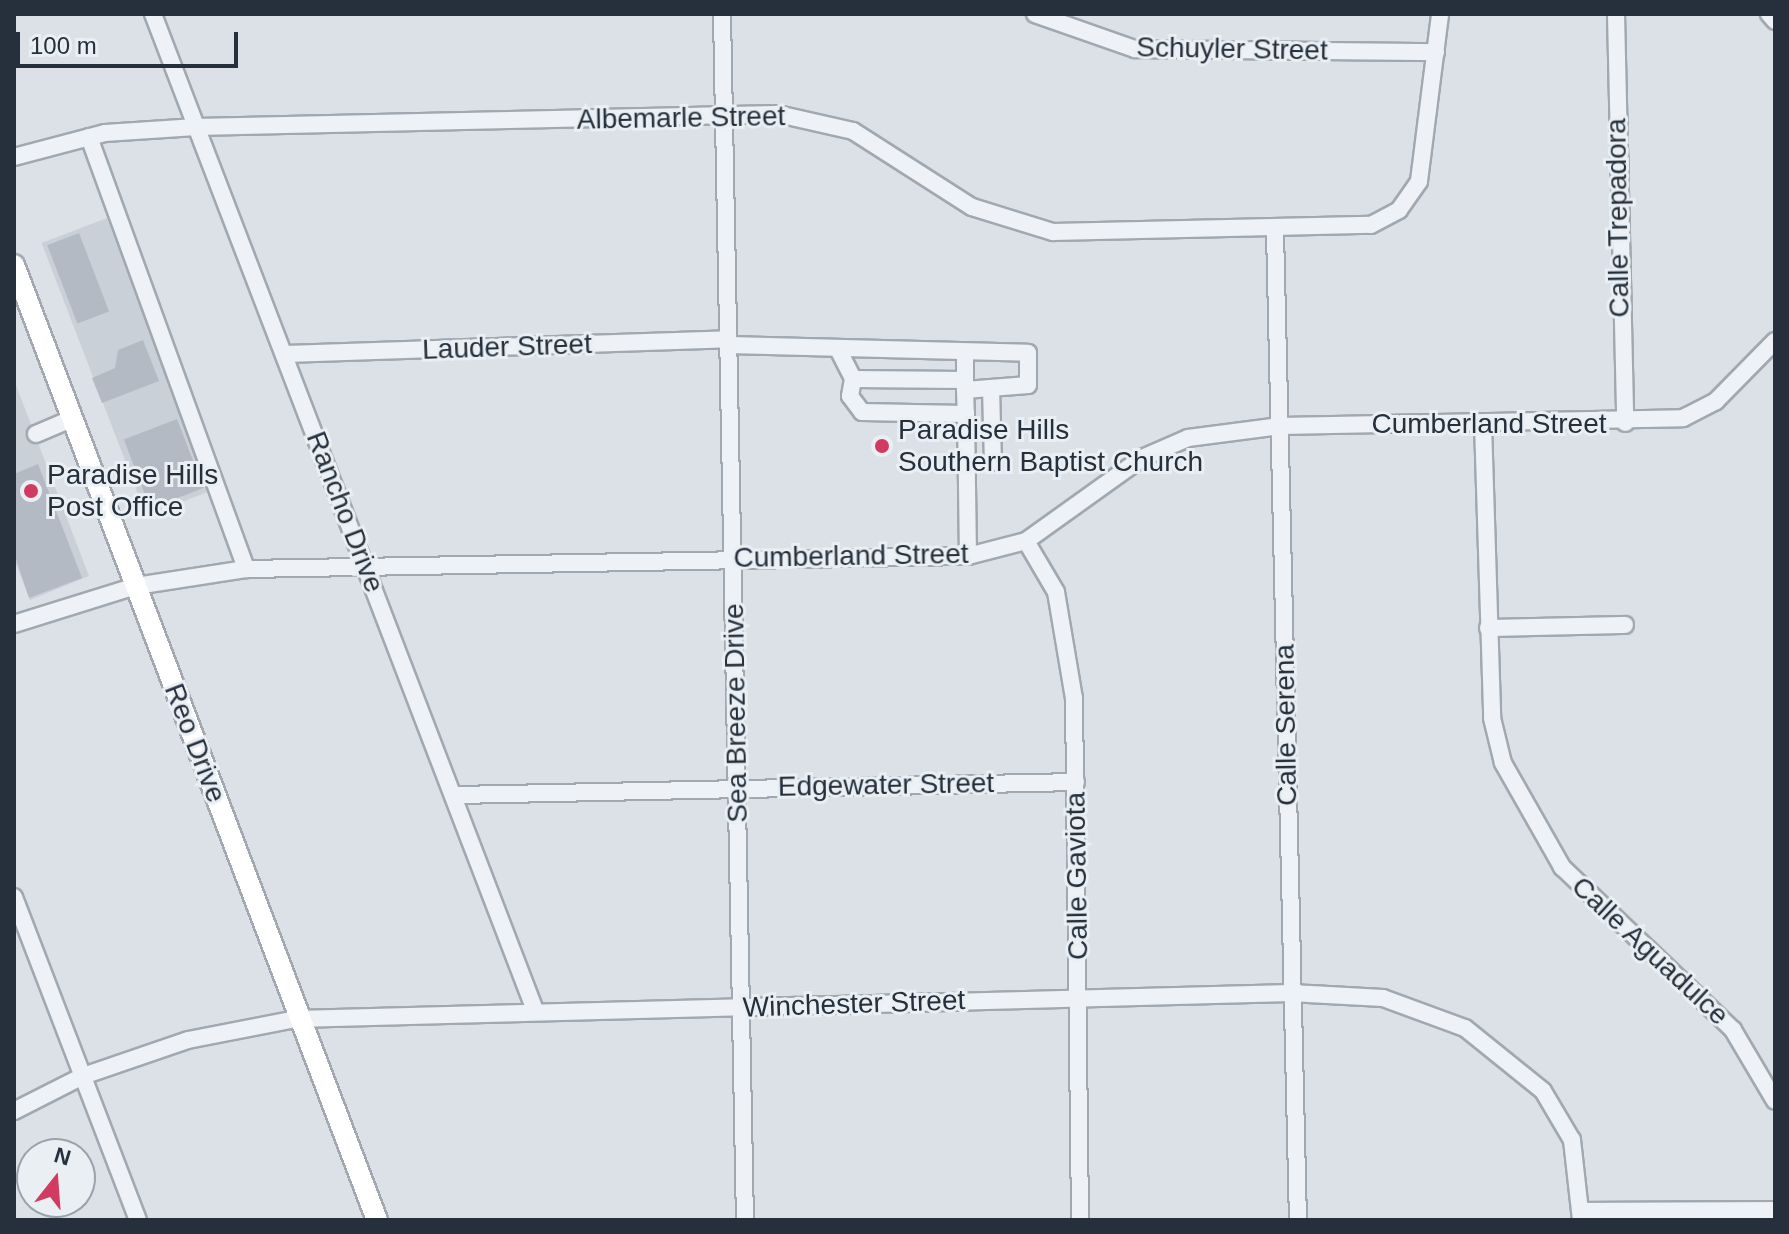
<!DOCTYPE html>
<style>
body{margin:0}
#map{position:relative;width:1789px;height:1234px;overflow:hidden;background:#dbe1e6;font-family:Arial,sans-serif}
div>[style]{position:absolute}
.built>*{inset:0;background:#c9d0d8;transform-origin:0 0}
.building>*{inset:0;background:#b3bac3;transform-origin:0 0}
.roads{filter:drop-shadow(2px 0 #a1a8b0) drop-shadow(-2px 0 #a1a8b0) drop-shadow(0 2px #a1a8b0) drop-shadow(0 -2px #a1a8b0)}
.minor>*{height:16px;margin:-8px;padding:0 8px;transform-origin:8px;border-radius:8px;background:#eef1f5}
.major>*{height:20px;margin:-10px;padding:0 10px;transform-origin:10px;border-radius:10px;background:#fff}
.dots>*{width:22px;height:22px;translate:-50% -50%;box-sizing:border-box;border:4px solid #eaeff4;border-radius:50%}
span{translate:-50% -50%;white-space:nowrap;text-align:center;line-height:1.15;-webkit-text-stroke:6px #eaeff4;paint-order:stroke}
.street-label{font-size:28px;color:#25303c}
.poi-label{font-size:28px;color:#25303c}
.left{translate:0 -50%;text-align:left}
.frame{position:absolute;inset:0;border:16px solid #25303c;pointer-events:none}
.north{position:absolute;left:16px;top:1138px;width:80px;height:80px;box-sizing:border-box;background:#eaeff4;border:2px solid #9ba3aa;border-radius:50%;rotate:17deg;font-size:22px;font-weight:700;line-height:32px;text-align:center;color:#25303c}
.north::after{content:'';display:block;margin:auto;width:28px;height:36px;background:#d13b61;clip-path:polygon(50% 0,100% 100%,50% 72%,0 100%)}
.scale{position:absolute;left:16px;top:32px;width:222px;height:36px;box-sizing:border-box;border:4px solid #25303c;border-top:0;padding-left:10px;font-size:24px;line-height:28px;white-space:nowrap;color:#25303c;-webkit-text-stroke:6px #eaeff4;paint-order:stroke}
</style>
<div id="map">
<div class="built">
<i style="left:107px;top:218px;width:292px;height:70px;rotate:69deg"></i>
<i style="clip-path:polygon(14px 380px,89px 576px,30px 600px,14px 559px)"></i>
</div>
<div class="building">
<i style="left:79px;top:233px;width:84px;height:34px;rotate:69deg"></i>
<i style="clip-path:polygon(143px 340px,159px 381px,102px 403px,92px 378px,115px 368px,118px 350px)"></i>
<i style="left:177px;top:419px;width:74px;height:57px;rotate:69deg"></i>
<i style="clip-path:polygon(38px 464px,82px 578px,29px 598px,14px 553px,14px 474px)"></i>
</div>
<div class="roads">
<div class="minor">
<i style="left:153px;top:14px;width:1067px;rotate:69.02deg"></i>
<i style="left:722px;top:14px;width:1206px;rotate:88.91deg"></i>
<i style="left:1035px;top:14px;width:106px;rotate:19.3deg"></i>
<i style="left:1135px;top:49px;width:301px;rotate:0.6deg"></i>
<i style="left:1616px;top:14px;width:409px;rotate:88.7deg"></i>
<i style="left:1769px;top:14px;width:9px;rotate:49deg"></i>
<i style="left:89px;top:137px;width:460px;rotate:70deg"></i>
<i style="left:14px;top:157px;width:94px;rotate:-14.8deg"></i>
<i style="left:105px;top:133px;width:91px;rotate:-3.8deg"></i>
<i style="left:196px;top:127px;width:582px;rotate:-1.28deg"></i>
<i style="left:778px;top:114px;width:77px;rotate:12.8deg"></i>
<i style="left:853px;top:131px;width:141px;rotate:32.6deg"></i>
<i style="left:972px;top:207px;width:85px;rotate:17.2deg"></i>
<i style="left:1053px;top:232px;width:318px;rotate:-1.3deg"></i>
<i style="left:1371px;top:225px;width:32px;rotate:-28deg"></i>
<i style="left:1399px;top:210px;width:35px;rotate:-55deg"></i>
<i style="left:1419px;top:181px;width:168px;rotate:-82.8deg"></i>
<i style="left:1275px;top:231px;width:989px;rotate:88.67deg"></i>
<i style="left:729px;top:345px;width:299px;rotate:1.5deg"></i>
<i style="left:1028px;top:353px;width:32px;rotate:90deg"></i>
<i style="left:1028px;top:385px;width:63px;rotate:175.5deg"></i>
<i style="left:965px;top:390px;width:38px;rotate:-90deg"></i>
<i style="left:838px;top:349px;width:34px;rotate:63deg"></i>
<i style="left:286px;top:354px;width:442px;rotate:-1.9deg"></i>
<i style="left:991px;top:388px;width:74px;rotate:88.5deg"></i>
<i style="left:965px;top:390px;width:24px;rotate:88deg"></i>
<i style="left:966px;top:414px;width:104px;rotate:-178.9deg"></i>
<i style="left:862px;top:412px;width:20px;rotate:-127deg"></i>
<i style="left:850px;top:396px;width:17px;rotate:-80deg"></i>
<i style="left:853px;top:379px;width:112px;rotate:0.5deg"></i>
<i style="left:966px;top:414px;width:142px;rotate:89.2deg"></i>
<i style="left:1483px;top:424px;width:294px;rotate:88.2deg"></i>
<i style="left:1492px;top:718px;width:46px;rotate:76.3deg"></i>
<i style="left:1503px;top:763px;width:120px;rotate:60.4deg"></i>
<i style="left:1562px;top:867px;width:236px;rotate:43.6deg"></i>
<i style="left:1733px;top:1030px;width:82px;rotate:59.4deg"></i>
<i style="left:36px;top:434px;width:39px;rotate:-23deg"></i>
<i style="left:1026px;top:541px;width:59px;rotate:59.5deg"></i>
<i style="left:1056px;top:592px;width:108px;rotate:80.4deg"></i>
<i style="left:1074px;top:698px;width:522px;rotate:89.34deg"></i>
<i style="left:14px;top:624px;width:128px;rotate:-17.3deg"></i>
<i style="left:136px;top:586px;width:111px;rotate:-8.8deg"></i>
<i style="left:246px;top:569px;width:722px;rotate:-1.03deg"></i>
<i style="left:968px;top:556px;width:60px;rotate:-14.5deg"></i>
<i style="left:1026px;top:541px;width:143px;rotate:-35.6deg"></i>
<i style="left:1142px;top:458px;width:50px;rotate:-23.5deg"></i>
<i style="left:1188px;top:438px;width:93px;rotate:-7.4deg"></i>
<i style="left:1280px;top:426px;width:403px;rotate:-1.1deg"></i>
<i style="left:1683px;top:418px;width:37px;rotate:-27deg"></i>
<i style="left:1716px;top:401px;width:84px;rotate:-45.5deg"></i>
<i style="left:1488px;top:628px;width:137px;rotate:-1.3deg"></i>
<i style="left:457px;top:795px;width:619px;rotate:-1.2deg"></i>
<i style="left:14px;top:897px;width:346px;rotate:69deg"></i>
<i style="left:14px;top:1111px;width:77px;rotate:-26.9deg"></i>
<i style="left:83px;top:1076px;width:111px;rotate:-18.9deg"></i>
<i style="left:188px;top:1040px;width:110px;rotate:-11deg"></i>
<i style="left:296px;top:1019px;width:995px;rotate:-1.5deg"></i>
<i style="left:1291px;top:993px;width:92px;rotate:3.1deg"></i>
<i style="left:1383px;top:998px;width:87px;rotate:20.1deg"></i>
<i style="left:1465px;top:1028px;width:100px;rotate:38.9deg"></i>
<i style="left:1543px;top:1091px;width:57px;rotate:59.4deg"></i>
<i style="left:1572px;top:1140px;width:81px;rotate:83.6deg"></i>
<i style="left:1581px;top:1211px;width:194px;rotate:-0.3deg"></i>
</div>
<div class="major">
<i style="left:14px;top:265px;width:1022px;rotate:69.19deg"></i>
</div>
</div>
<div class="dots">
<i style="left:882px;top:446px;background:#d13b61"></i>
<i style="left:31px;top:491px;background:#d13b61"></i>
</div>
<div class="street-label">
<span style="left:1232px;top:49px;rotate:1deg">Schuyler Street</span>
<span style="left:681px;top:118px;rotate:-1deg">Albemarle Street</span>
<span style="left:1618px;top:218px;rotate:-91deg">Calle Trepadora</span>
<span style="left:507px;top:347px;rotate:-2deg">Lauder Street</span>
<span style="left:1489px;top:424px">Cumberland Street</span>
<span style="left:345px;top:512px;rotate:69deg">Rancho Drive</span>
<span style="left:851px;top:556px;rotate:-1deg">Cumberland Street</span>
<span style="left:736px;top:713px;rotate:-91deg">Sea Breeze Drive</span>
<span style="left:1286px;top:725px;rotate:-91deg">Calle Serena</span>
<span style="left:195px;top:743px;rotate:69deg">Reo Drive</span>
<span style="left:886px;top:785px;rotate:-1deg">Edgewater Street</span>
<span style="left:1077px;top:876px;rotate:-91deg">Calle Gaviota</span>
<span style="left:1650px;top:951px;rotate:43deg">Calle Aguadulce</span>
<span style="left:854px;top:1004px;rotate:-2deg">Winchester Street</span>
</div>
<div class="poi-label">
<span class="left" style="left:898px;top:446px">Paradise Hills<br>Southern Baptist Church</span>
<span class="left" style="left:47px;top:491px">Paradise Hills<br>Post Office</span>
</div>
<div class="frame"></div>
<div class="north">N</div>
<div class="scale">100 m</div>
</div>
